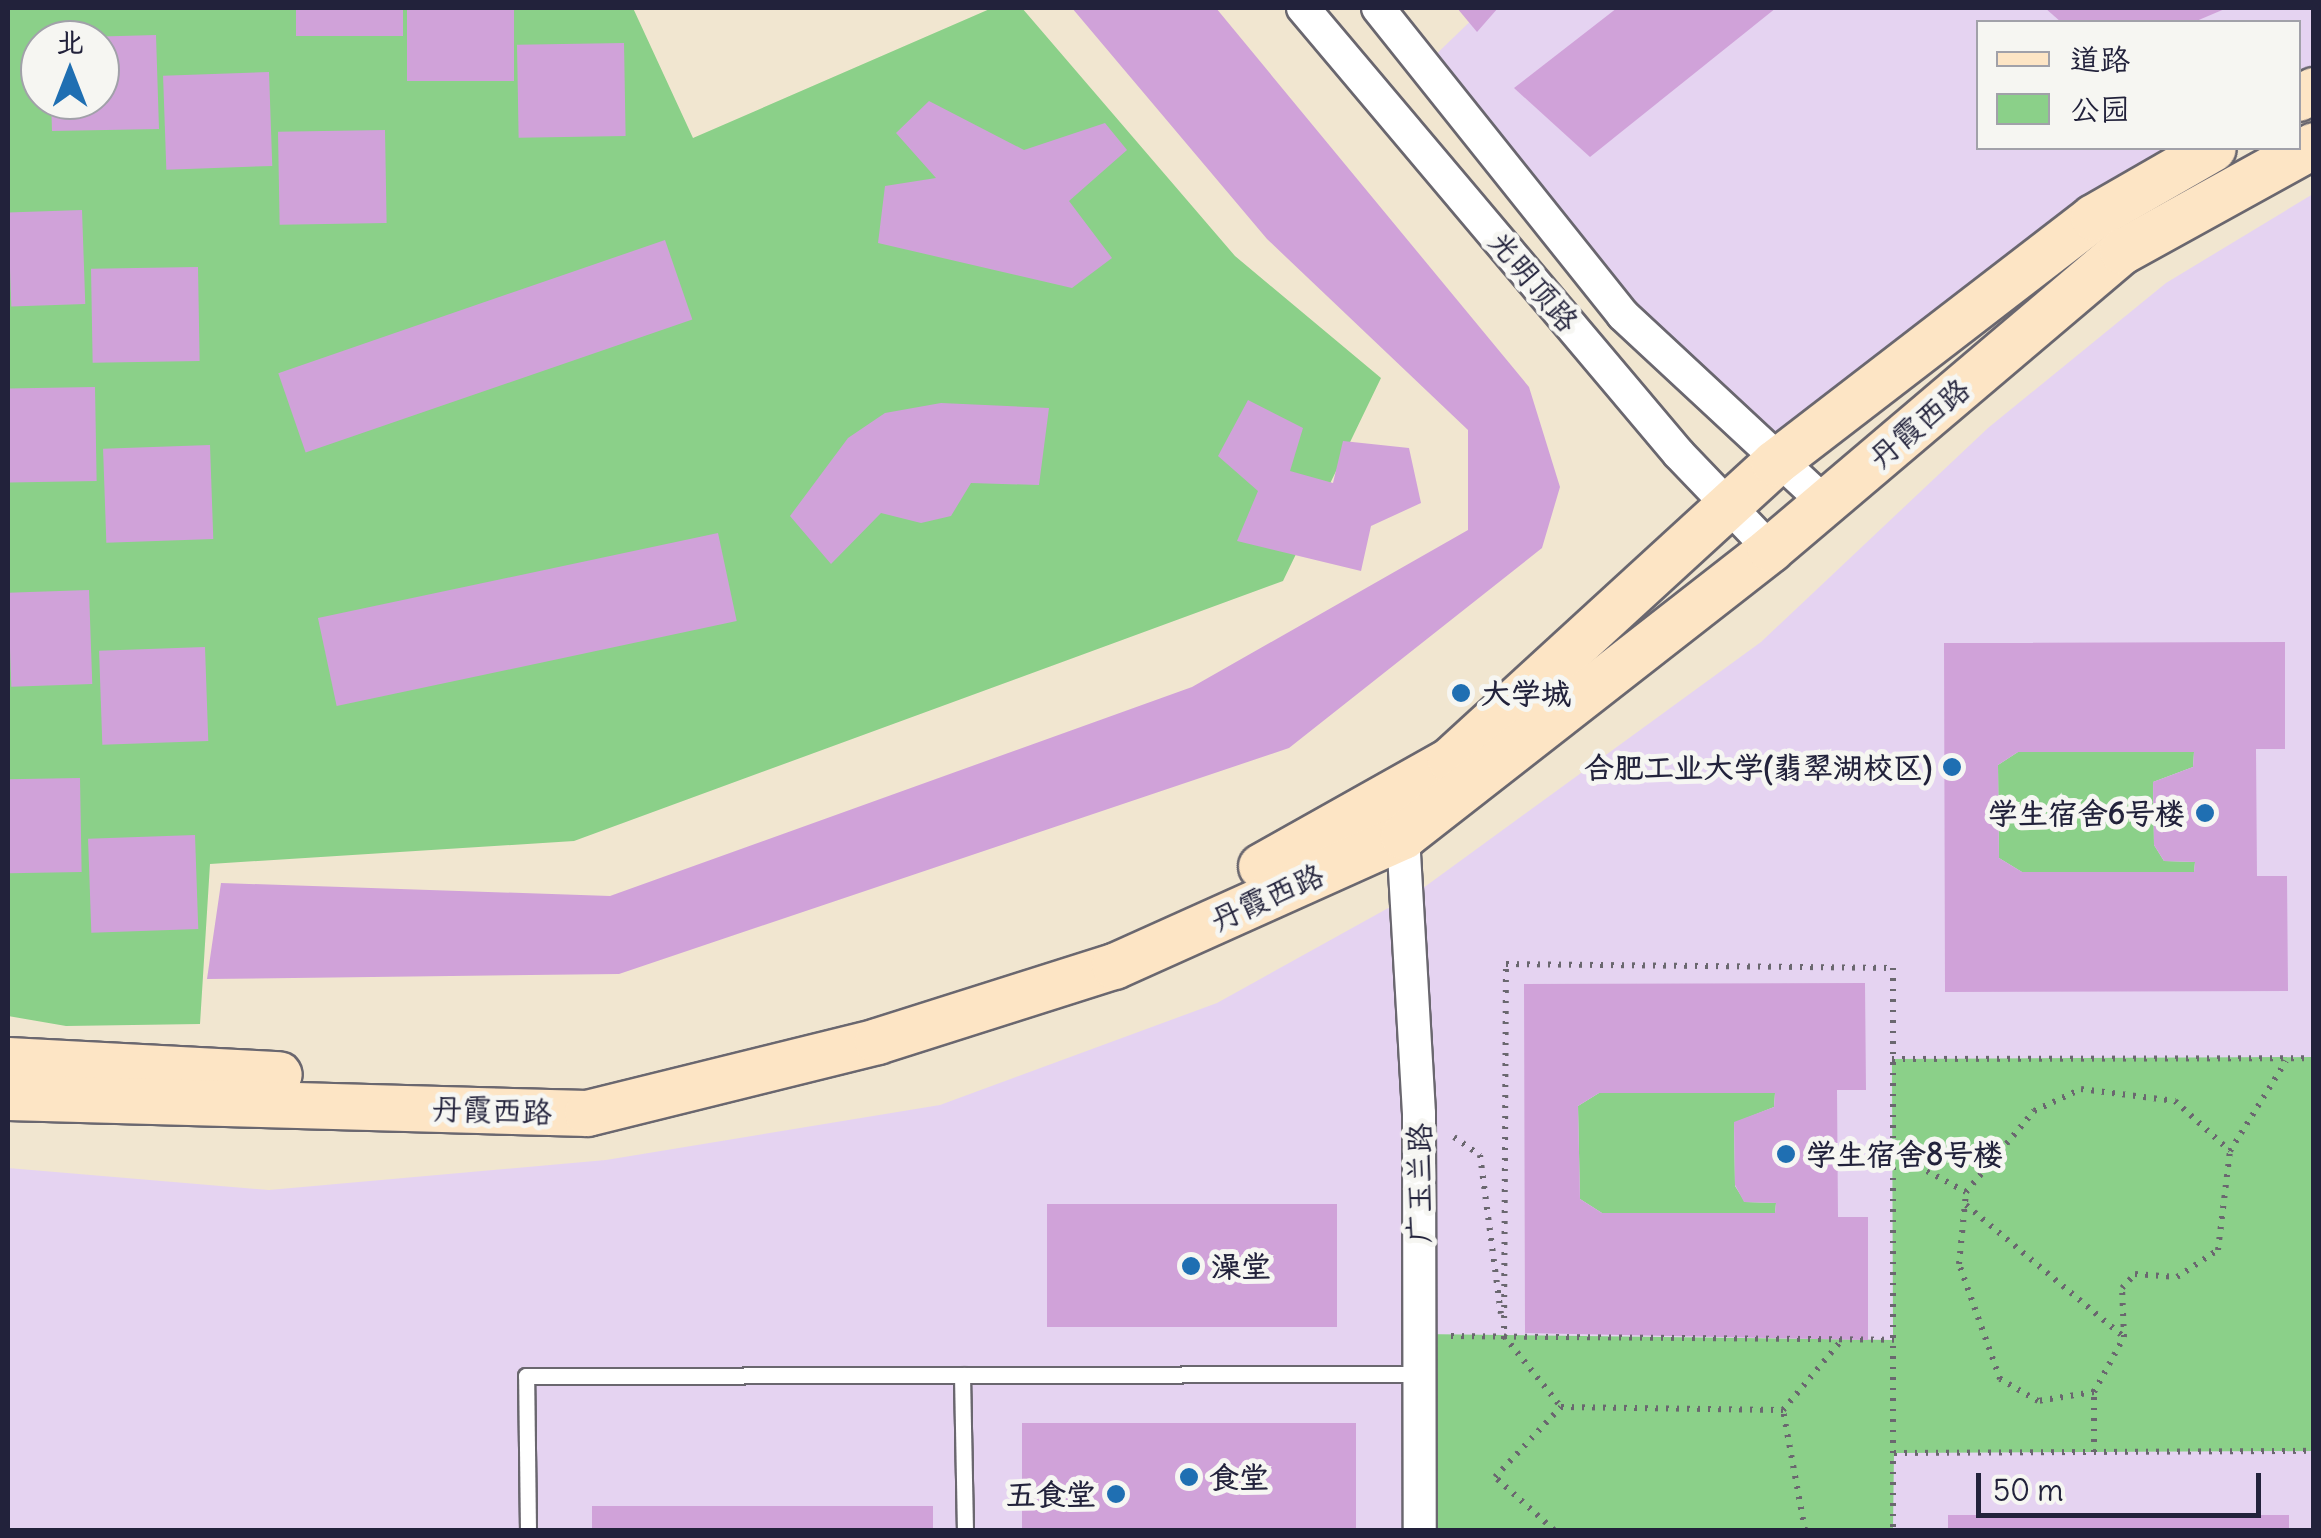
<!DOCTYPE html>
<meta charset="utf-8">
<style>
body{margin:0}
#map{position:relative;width:2321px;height:1538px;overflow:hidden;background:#f1e6d0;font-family:Delius,"LXGW WenKai TC",sans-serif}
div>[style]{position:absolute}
.built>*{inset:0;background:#e5d3f1}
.green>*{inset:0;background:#8bd089}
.building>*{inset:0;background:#d0a2d9;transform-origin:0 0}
.path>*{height:6px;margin-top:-3px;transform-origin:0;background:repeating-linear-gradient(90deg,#6a676f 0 2.5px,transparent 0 10.5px)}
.roads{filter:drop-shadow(2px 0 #6a676f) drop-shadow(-2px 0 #6a676f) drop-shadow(0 2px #6a676f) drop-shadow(0 -2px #6a676f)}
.lane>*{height:15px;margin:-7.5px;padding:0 7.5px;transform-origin:7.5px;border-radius:7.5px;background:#fff}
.street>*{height:32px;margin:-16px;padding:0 16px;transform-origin:16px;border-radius:16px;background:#fff}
.secondary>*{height:45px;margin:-22.5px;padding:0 22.5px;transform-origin:22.5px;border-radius:22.5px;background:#fde5c5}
.dots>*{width:28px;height:28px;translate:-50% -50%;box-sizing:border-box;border:5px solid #f6f6f2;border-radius:50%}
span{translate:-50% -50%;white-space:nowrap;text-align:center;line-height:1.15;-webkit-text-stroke:10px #f6f6f2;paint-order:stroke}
.street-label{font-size:30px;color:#22223b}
.poi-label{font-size:30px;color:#22223b;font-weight:700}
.left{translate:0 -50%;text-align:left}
.right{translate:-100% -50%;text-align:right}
.frame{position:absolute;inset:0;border:10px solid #22223b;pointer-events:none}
.legend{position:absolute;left:1976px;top:20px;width:325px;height:130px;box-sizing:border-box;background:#f6f6f2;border:2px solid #a1a1a9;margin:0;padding:12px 18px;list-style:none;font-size:30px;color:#22223b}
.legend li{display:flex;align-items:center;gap:20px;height:50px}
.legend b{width:50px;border:2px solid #a1a1a9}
.north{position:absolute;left:20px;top:20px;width:100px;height:100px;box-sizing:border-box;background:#f6f6f2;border:2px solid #a1a1a9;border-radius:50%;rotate:0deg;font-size:28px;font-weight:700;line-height:40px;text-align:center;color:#22223b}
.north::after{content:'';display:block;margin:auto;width:35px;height:45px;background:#1f6fb2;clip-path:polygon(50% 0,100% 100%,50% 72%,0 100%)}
.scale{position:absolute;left:1976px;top:1473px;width:285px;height:45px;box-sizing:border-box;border:5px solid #22223b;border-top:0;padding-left:12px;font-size:30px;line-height:35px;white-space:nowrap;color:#22223b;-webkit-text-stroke:8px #f6f6f2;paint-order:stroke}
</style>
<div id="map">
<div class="built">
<i style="clip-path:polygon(1484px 8px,2313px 8px,2313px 90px,2299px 98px,2298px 22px,1978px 22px,1978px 148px,2213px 148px,1774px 463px,1424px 66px)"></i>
<i style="clip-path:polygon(2313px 194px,2313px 1530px,8px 1530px,8px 1168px,269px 1190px,606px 1160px,940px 1105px,1217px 1003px,1419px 891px,1761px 642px,1988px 428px,2166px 283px)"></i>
</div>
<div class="green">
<i style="clip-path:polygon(evenodd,8px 8px,633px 8px,693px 138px,992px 8px,1022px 8px,1235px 256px,1381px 378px,1283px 581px,574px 841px,210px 864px,200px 1024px,66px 1026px,8px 1016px,8px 8px,40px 40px,100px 40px,100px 100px,40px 100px,40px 40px)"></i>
<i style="clip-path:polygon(2018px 752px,2194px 752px,2193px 767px,2153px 782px,2154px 845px,2164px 861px,2195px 862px,2194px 872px,2022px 872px,1999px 858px,1998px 765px)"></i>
<i style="clip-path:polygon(2313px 1057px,2313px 1451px,1894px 1453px,1893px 1530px,1420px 1530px,1418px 1334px,1893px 1340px,1892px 1059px)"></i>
<i style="clip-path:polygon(1599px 1093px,1775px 1093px,1774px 1107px,1734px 1123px,1735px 1186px,1745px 1202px,1776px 1203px,1775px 1213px,1602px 1213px,1580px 1199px,1578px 1106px)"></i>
</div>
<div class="building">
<i style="left:296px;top:8px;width:107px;height:28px"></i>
<i style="left:407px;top:8px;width:107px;height:73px"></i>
<i style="clip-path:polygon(1072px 8px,1216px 8px,1529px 387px,1560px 487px,1542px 548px,1289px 748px,619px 974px,207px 979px,221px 883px,610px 896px,1192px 687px,1468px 530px,1468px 430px,1267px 239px)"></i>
<i style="clip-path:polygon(1457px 8px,1498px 8px,1477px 32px)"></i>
<i style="clip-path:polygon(1617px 8px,1776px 8px,1590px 157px,1514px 88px)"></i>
<i style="clip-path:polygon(2045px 8px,2227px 8px,2194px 22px,2061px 22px)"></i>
<i style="clip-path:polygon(156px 35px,159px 129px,52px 131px,51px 100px,100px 100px,100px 40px,84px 37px)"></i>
<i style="left:624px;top:43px;width:93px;height:107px;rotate:89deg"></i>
<i style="left:269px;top:72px;width:94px;height:106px;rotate:88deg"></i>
<i style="clip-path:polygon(929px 101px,1024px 150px,1105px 123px,1127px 150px,1069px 201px,1112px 258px,1072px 288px,878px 243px,885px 186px,936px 178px,896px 133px)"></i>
<i style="left:385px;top:130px;width:93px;height:107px;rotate:89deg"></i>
<i style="left:82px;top:210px;width:94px;height:74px;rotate:88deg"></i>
<i style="left:665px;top:240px;width:84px;height:409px;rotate:71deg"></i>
<i style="left:198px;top:267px;width:94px;height:107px;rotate:89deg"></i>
<i style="left:95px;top:387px;width:94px;height:87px;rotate:89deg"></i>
<i style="clip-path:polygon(1248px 400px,1303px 428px,1290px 471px,1333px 483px,1343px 441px,1409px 448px,1421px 503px,1371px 526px,1361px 571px,1237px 541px,1258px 491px,1218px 456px)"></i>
<i style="clip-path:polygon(941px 403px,1049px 408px,1039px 485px,971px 483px,951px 516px,921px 523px,881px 513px,831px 564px,790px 516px,848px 438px,885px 413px)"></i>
<i style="left:210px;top:445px;width:94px;height:107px;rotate:88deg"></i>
<i style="left:718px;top:533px;width:90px;height:409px;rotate:78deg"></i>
<i style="left:89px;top:590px;width:94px;height:81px;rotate:88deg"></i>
<i style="clip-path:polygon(evenodd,2285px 642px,2285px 749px,2256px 749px,2257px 876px,2287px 876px,2288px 991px,1945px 992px,1944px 643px,2285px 642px,2018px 752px,2194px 752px,2193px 767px,2153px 782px,2154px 845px,2164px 861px,2195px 862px,2194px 872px,2022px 872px,1999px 858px,1998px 765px,2018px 752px)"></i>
<i style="left:205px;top:647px;width:94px;height:106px;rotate:88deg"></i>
<i style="left:80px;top:778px;width:94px;height:72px;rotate:89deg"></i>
<i style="left:195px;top:835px;width:94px;height:107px;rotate:88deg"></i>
<i style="clip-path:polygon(evenodd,1865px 983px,1866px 1090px,1837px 1090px,1838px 1217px,1868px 1217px,1868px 1340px,1525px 1333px,1524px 984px,1865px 983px,1599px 1093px,1775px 1093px,1774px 1107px,1734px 1122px,1735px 1185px,1744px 1202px,1776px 1203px,1775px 1213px,1602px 1213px,1580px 1199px,1578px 1106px,1599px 1093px)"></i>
<i style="left:1047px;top:1204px;width:290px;height:123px"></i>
<i style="left:1022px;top:1423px;width:334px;height:107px"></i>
<i style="left:933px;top:1506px;width:24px;height:341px;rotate:90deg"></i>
<i style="left:2289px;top:1515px;width:15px;height:341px;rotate:90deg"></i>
</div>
<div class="path">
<i style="left:2314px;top:323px;width:288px;rotate:90deg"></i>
<i style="left:1892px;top:1059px;width:422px;rotate:-0.1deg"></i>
<i style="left:1454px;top:1137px;width:32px;rotate:35deg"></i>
<i style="left:1480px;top:1155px;width:160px;rotate:82.5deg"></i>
<i style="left:1890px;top:1151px;width:86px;rotate:28.3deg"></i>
<i style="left:1966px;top:1205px;width:206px;rotate:39.9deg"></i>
<i style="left:1451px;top:1336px;width:444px;rotate:0.5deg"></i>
<i style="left:1504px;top:1336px;width:91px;rotate:51.2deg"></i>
<i style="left:1504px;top:1339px;width:375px;rotate:-89.7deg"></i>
<i style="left:1506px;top:964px;width:387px;rotate:0.6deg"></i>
<i style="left:1893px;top:968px;width:562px;rotate:90deg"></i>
<i style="left:2094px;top:1392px;width:57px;rotate:170.9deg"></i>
<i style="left:2038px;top:1401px;width:44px;rotate:-149.9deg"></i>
<i style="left:2000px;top:1379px;width:122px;rotate:-109.6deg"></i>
<i style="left:1959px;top:1264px;width:72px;rotate:-84.4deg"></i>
<i style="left:1966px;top:1192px;width:106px;rotate:-50deg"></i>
<i style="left:2034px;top:1111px;width:52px;rotate:-25.1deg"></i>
<i style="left:2081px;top:1089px;width:95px;rotate:7.3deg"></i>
<i style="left:2175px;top:1101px;width:74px;rotate:42.3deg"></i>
<i style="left:2094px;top:1452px;width:60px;rotate:-90deg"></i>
<i style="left:2094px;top:1392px;width:63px;rotate:-61.4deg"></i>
<i style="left:2124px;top:1337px;width:49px;rotate:-92.3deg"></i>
<i style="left:2122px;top:1288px;width:19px;rotate:-47deg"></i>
<i style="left:2135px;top:1274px;width:42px;rotate:4.1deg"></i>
<i style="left:2177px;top:1277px;width:49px;rotate:-33.4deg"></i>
<i style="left:2218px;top:1250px;width:100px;rotate:-83.1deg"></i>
<i style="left:2230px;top:1151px;width:106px;rotate:-58.1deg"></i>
<i style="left:1894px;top:1453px;width:420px;rotate:-0.3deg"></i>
<i style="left:1554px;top:1530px;width:79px;rotate:-138.1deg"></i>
<i style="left:1495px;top:1477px;width:96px;rotate:-46.7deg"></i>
<i style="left:1561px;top:1407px;width:222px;rotate:0.8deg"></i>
<i style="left:1805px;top:1530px;width:122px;rotate:-100.4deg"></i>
<i style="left:1783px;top:1410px;width:90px;rotate:-50deg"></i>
</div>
<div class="roads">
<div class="lane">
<i style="left:962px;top:1375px;width:155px;rotate:88.9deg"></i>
<i style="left:528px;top:1530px;width:154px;rotate:-90.7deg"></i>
<i style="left:526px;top:1376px;width:896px;rotate:-0.13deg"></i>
</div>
<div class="street">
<i style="left:1303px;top:8px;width:583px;rotate:49.87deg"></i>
<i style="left:1679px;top:454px;width:132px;rotate:46.2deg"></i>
<i style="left:1378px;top:8px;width:393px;rotate:51.4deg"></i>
<i style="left:1623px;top:315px;width:276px;rotate:42.9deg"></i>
<i style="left:1403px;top:836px;width:278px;rotate:86.7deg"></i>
<i style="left:1419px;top:1114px;width:416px;rotate:89.9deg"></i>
</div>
<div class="secondary">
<i style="left:2298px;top:98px;width:18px;rotate:-27deg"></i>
<i style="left:1261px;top:866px;width:217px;rotate:-29.3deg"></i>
<i style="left:1450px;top:760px;width:440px;rotate:-42.5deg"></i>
<i style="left:1774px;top:463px;width:403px;rotate:-37.6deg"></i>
<i style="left:2093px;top:217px;width:138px;rotate:-29.9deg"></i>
<i style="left:8px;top:1060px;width:271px;rotate:3deg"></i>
<i style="left:8px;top:1097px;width:579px;rotate:1.58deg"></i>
<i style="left:587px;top:1113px;width:299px;rotate:-13.9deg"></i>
<i style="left:877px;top:1041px;width:249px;rotate:-17.6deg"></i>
<i style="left:1114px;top:966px;width:317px;rotate:-24.2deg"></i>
<i style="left:1403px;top:836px;width:466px;rotate:-38deg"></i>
<i style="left:1770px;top:549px;width:461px;rotate:-40.3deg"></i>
<i style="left:2122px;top:251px;width:219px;rotate:-28.9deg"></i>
</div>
</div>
<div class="dots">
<i style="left:1461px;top:693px;background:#1f6fb2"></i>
<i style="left:1952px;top:767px;background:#1f6fb2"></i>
<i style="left:2205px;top:813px;background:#1f6fb2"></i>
<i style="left:1786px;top:1154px;background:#1f6fb2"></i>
<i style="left:1191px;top:1266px;background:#1f6fb2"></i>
<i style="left:1189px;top:1477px;background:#1f6fb2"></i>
<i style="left:1116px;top:1494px;background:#1f6fb2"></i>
</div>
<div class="street-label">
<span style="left:1534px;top:281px;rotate:50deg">光明顶路</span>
<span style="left:1919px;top:423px;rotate:-40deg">丹霞西路</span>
<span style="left:1267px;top:897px;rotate:-24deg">丹霞西路</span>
<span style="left:492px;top:1110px;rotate:2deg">丹霞西路</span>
<span style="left:1419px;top:1183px;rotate:-90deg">广玉兰路</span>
</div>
<div class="poi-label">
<span class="left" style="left:1481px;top:693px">大学城</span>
<span class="right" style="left:1932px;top:767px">合肥工业大学(翡翠湖校区)</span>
<span class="right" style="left:2185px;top:813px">学生宿舍6号楼</span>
<span class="left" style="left:1806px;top:1154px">学生宿舍8号楼</span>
<span class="left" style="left:1211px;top:1266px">澡堂</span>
<span class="left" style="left:1209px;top:1477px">食堂</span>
<span class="right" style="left:1096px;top:1494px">五食堂</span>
</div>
<div class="frame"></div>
<ul class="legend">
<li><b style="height:12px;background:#fde5c5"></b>道路</li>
<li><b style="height:28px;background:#8bd089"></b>公园</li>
</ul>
<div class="north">北</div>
<div class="scale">50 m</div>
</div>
